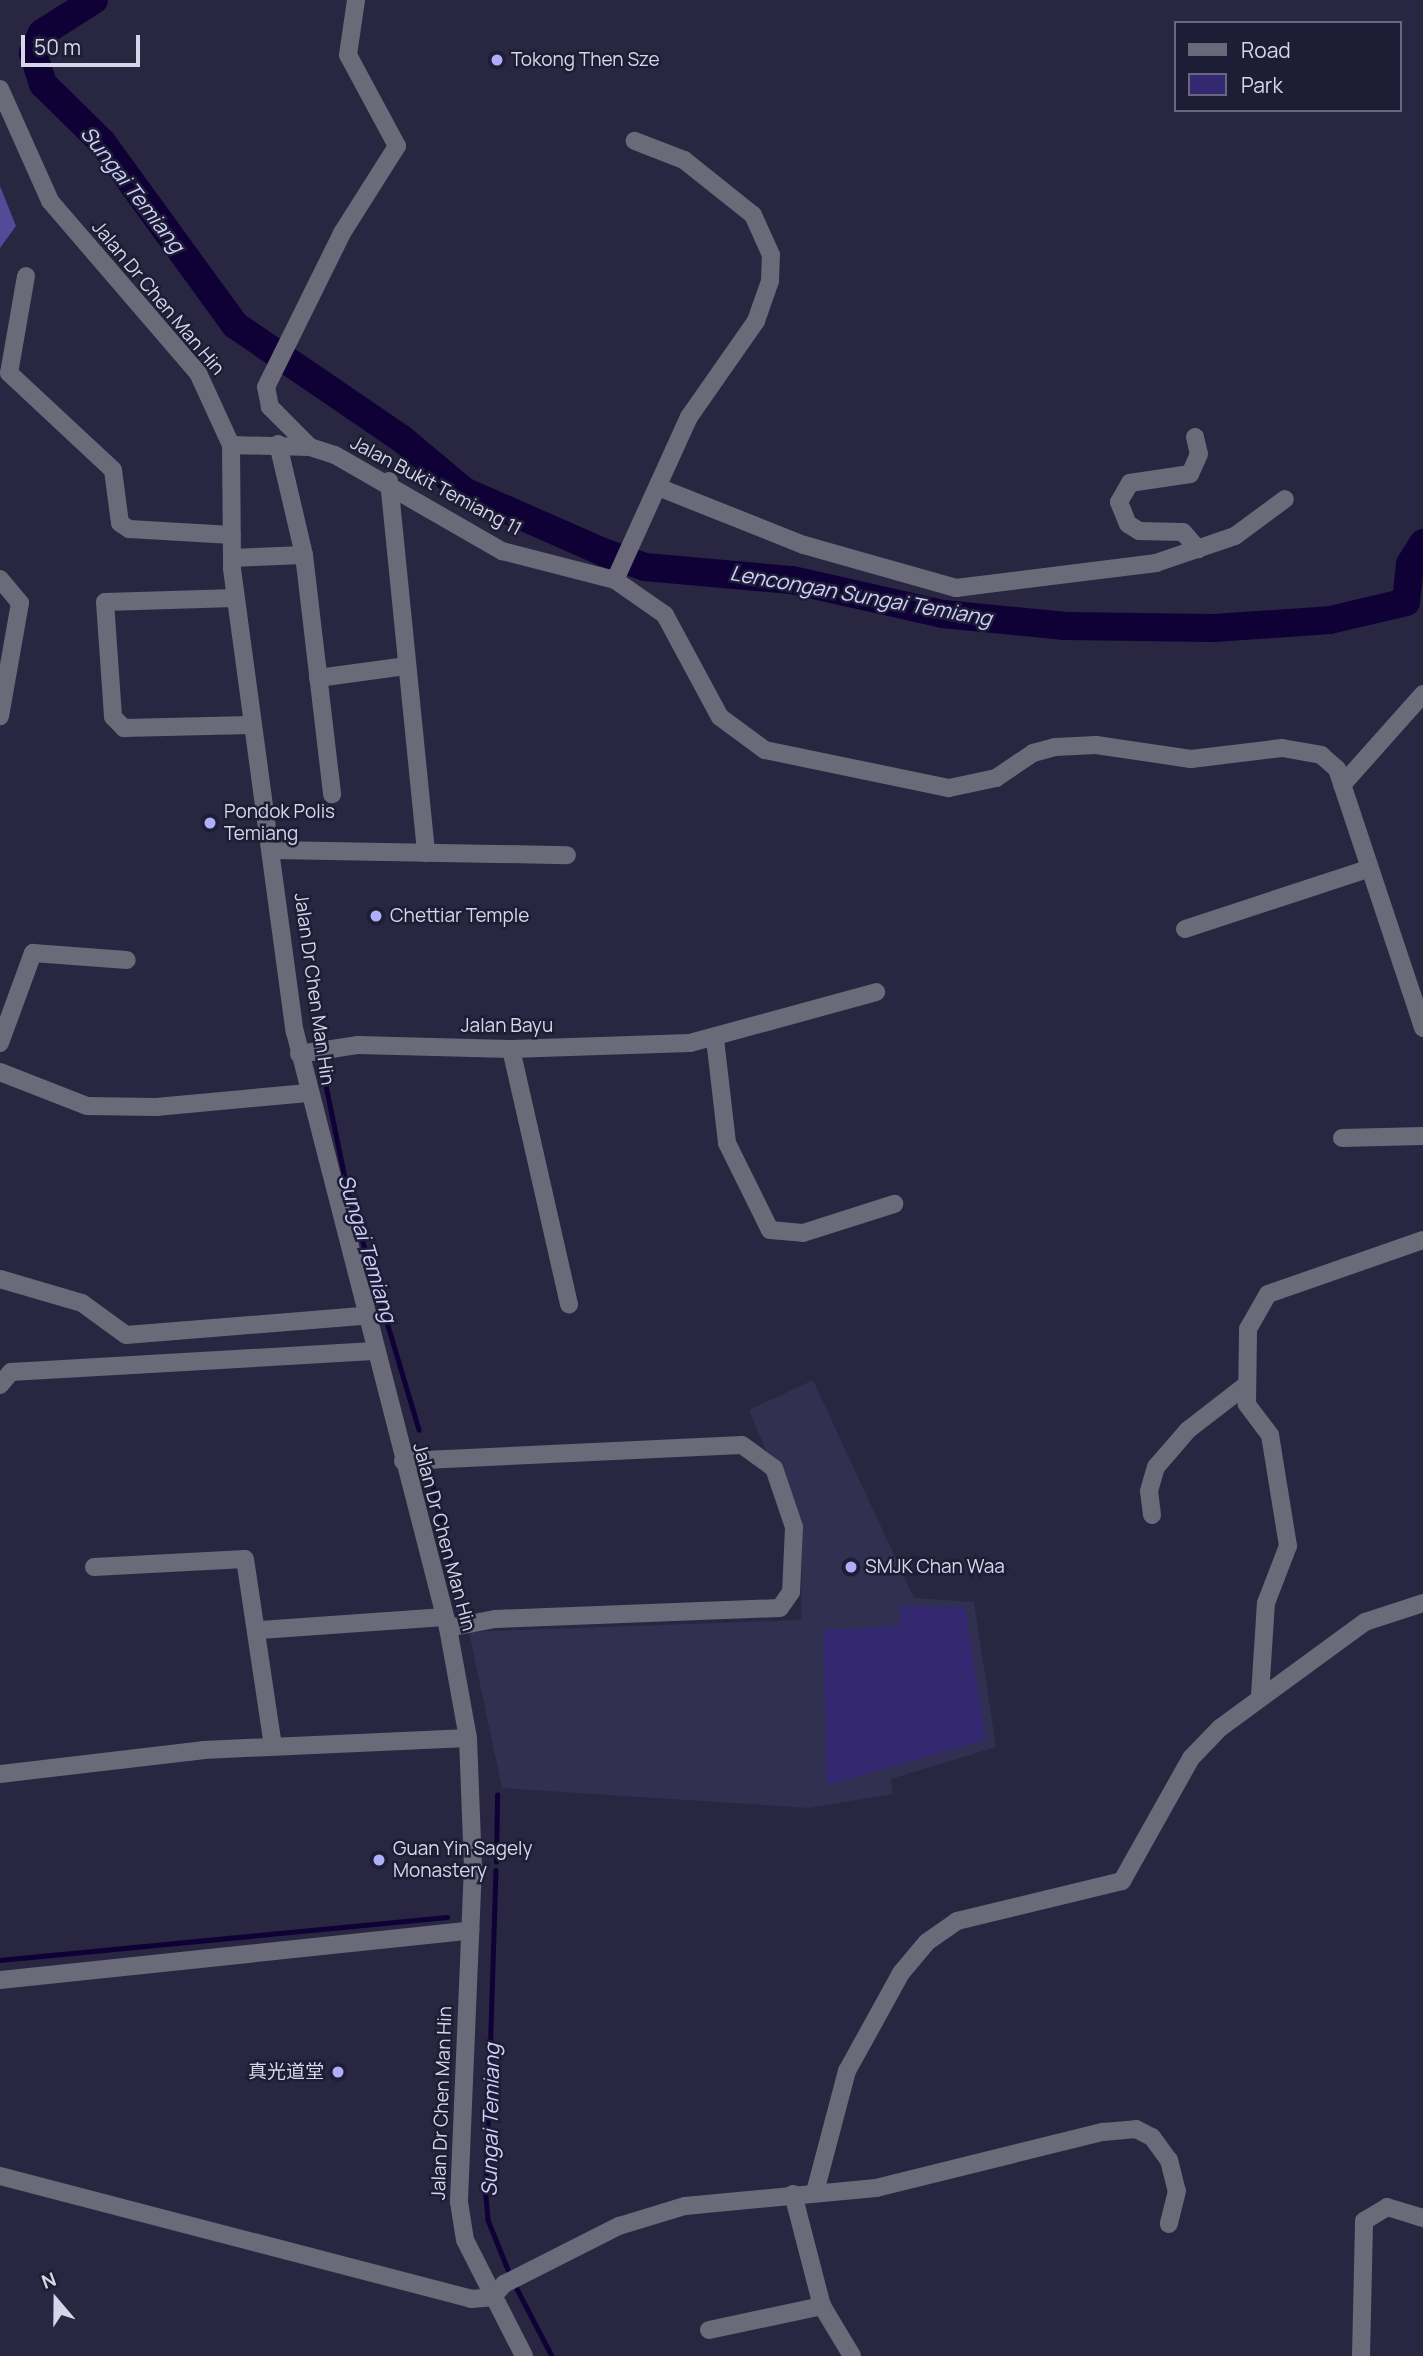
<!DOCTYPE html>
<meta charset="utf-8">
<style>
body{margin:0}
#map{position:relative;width:1423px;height:2356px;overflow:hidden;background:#282641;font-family:Manrope,"Noto Sans SC",sans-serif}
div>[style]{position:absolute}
.built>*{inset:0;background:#313050}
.green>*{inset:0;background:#342971}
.forest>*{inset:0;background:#534b98}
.stream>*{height:4.5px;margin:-2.25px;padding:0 2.25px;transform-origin:2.25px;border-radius:2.25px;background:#0f0035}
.river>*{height:28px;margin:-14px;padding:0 14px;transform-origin:14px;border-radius:14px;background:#0f0035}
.minor>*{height:18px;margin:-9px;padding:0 9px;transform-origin:9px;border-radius:9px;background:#6a6a78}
.dots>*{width:19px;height:19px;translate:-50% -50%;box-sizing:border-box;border:4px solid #1e1d36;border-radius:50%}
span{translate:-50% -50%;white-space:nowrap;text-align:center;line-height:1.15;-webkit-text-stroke:5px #1e1d36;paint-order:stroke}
.poi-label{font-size:19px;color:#d6d6e8}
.left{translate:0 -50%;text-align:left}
.right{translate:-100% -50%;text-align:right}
.street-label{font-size:19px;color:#d6d6e8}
.water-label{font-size:21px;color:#d0d0fb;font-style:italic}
.legend{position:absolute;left:1174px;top:21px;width:228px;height:91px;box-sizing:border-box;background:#1e1d36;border:2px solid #68677d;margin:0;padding:9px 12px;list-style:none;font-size:21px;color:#d6d6e8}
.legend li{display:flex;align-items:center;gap:14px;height:35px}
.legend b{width:35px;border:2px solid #68677d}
.north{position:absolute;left:21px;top:2265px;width:70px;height:70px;-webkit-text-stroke:5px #1e1d36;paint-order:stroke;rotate:340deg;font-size:19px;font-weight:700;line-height:28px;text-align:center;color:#d6d6e8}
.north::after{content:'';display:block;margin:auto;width:24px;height:32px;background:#d6d6e8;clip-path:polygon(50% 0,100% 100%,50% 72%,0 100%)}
.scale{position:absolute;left:21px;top:35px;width:119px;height:32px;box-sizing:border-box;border:4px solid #d6d6e8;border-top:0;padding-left:9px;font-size:21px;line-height:24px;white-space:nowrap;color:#d6d6e8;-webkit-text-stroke:5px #1e1d36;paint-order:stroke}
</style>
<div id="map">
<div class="built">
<i style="clip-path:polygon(813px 1380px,914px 1598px,974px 1602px,996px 1747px,891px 1779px,893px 1794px,809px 1808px,502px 1788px,469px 1632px,801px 1620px,802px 1536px,749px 1410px)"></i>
</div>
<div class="green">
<i style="clip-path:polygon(901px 1606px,965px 1607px,986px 1740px,827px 1785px,823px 1630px,900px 1626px)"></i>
</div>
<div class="forest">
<i style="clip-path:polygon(0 186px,16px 226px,0 248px)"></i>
</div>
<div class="stream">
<i style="left:322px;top:1066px;width:125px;rotate:78.4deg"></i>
<i style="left:347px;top:1188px;width:252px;rotate:73.4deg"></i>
<i style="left:431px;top:1477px;width:90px;rotate:77.2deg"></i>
<i style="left:496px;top:1862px;width:67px;rotate:-89.1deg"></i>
<i style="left:496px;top:1870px;width:326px;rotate:91.8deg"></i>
<i style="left:486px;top:2196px;width:24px;rotate:85deg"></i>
<i style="left:488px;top:2220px;width:61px;rotate:68deg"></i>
<i style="left:0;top:1960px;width:449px;rotate:-5.5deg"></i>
<i style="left:515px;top:2285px;width:80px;rotate:62.5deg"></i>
</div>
<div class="river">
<i style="left:94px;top:0;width:62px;rotate:147.6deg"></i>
<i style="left:42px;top:33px;width:22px;rotate:114deg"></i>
<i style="left:33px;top:53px;width:33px;rotate:72deg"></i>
<i style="left:43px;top:84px;width:83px;rotate:44.5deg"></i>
<i style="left:102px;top:142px;width:226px;rotate:54deg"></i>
<i style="left:235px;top:325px;width:202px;rotate:34.3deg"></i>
<i style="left:402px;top:439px;width:81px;rotate:40deg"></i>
<i style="left:464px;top:491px;width:152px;rotate:23.7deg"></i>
<i style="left:603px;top:552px;width:45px;rotate:19.7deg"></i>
<i style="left:645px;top:567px;width:148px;rotate:5.1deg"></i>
<i style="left:792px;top:580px;width:155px;rotate:12.7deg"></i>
<i style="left:943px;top:614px;width:123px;rotate:5.6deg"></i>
<i style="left:1065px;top:626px;width:149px;rotate:0.8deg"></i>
<i style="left:1214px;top:628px;width:116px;rotate:-3.9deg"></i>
<i style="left:1330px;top:620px;width:78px;rotate:-13.3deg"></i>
<i style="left:1406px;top:602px;width:38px;rotate:-84deg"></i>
<i style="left:1410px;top:564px;width:25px;rotate:-58deg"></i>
</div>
<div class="minor">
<i style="left:0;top:89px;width:123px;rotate:65.9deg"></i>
<i style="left:50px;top:201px;width:227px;rotate:49.3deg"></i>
<i style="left:198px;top:373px;width:79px;rotate:65.4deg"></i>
<i style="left:231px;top:445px;width:124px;rotate:89.5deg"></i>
<i style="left:232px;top:569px;width:467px;rotate:82.3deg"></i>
<i style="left:295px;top:1032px;width:615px;rotate:75.6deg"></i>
<i style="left:448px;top:1628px;width:112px;rotate:79.7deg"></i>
<i style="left:468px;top:1738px;width:128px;rotate:87.8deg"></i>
<i style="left:473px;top:1866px;width:336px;rotate:92.4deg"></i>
<i style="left:459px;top:2202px;width:38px;rotate:81deg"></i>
<i style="left:465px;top:2240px;width:130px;rotate:63deg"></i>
<i style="left:26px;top:276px;width:98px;rotate:99.9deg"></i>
<i style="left:9px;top:373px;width:142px;rotate:43deg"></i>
<i style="left:113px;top:470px;width:53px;rotate:82.5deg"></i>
<i style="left:120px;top:523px;width:11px;rotate:34deg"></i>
<i style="left:129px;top:529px;width:103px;rotate:3.3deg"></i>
<i style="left:1195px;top:437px;width:17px;rotate:77deg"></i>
<i style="left:1199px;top:454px;width:22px;rotate:114deg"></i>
<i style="left:1190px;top:474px;width:61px;rotate:171.5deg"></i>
<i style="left:1130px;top:483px;width:22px;rotate:120deg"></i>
<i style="left:1119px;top:502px;width:24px;rotate:68deg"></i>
<i style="left:1128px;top:524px;width:13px;rotate:32deg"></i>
<i style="left:1139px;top:531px;width:44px;rotate:1.3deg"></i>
<i style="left:1183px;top:532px;width:23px;rotate:49deg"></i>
<i style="left:278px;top:444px;width:114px;rotate:76.8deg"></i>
<i style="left:231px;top:445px;width:79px;rotate:1.5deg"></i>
<i style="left:310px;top:447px;width:26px;rotate:18deg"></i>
<i style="left:335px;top:455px;width:193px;rotate:29.9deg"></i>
<i style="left:502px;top:551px;width:117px;rotate:14.4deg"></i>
<i style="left:615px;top:580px;width:61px;rotate:35deg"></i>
<i style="left:665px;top:615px;width:116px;rotate:61.7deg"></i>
<i style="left:720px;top:717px;width:56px;rotate:36.3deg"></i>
<i style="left:765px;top:750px;width:188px;rotate:11.7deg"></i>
<i style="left:949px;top:788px;width:48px;rotate:-12deg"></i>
<i style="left:996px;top:778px;width:45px;rotate:-34deg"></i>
<i style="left:1033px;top:753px;width:23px;rotate:-15deg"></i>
<i style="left:1055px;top:747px;width:41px;rotate:-2.8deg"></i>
<i style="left:1096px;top:745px;width:96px;rotate:8.4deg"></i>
<i style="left:1191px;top:759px;width:92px;rotate:-6.9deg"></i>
<i style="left:1282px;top:748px;width:40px;rotate:10deg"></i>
<i style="left:1321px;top:755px;width:21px;rotate:41deg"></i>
<i style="left:1337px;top:769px;width:273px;rotate:71.6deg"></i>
<i style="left:310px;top:447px;width:57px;rotate:-135deg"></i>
<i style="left:270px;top:407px;width:20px;rotate:-101deg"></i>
<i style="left:266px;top:387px;width:172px;rotate:-63.7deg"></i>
<i style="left:342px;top:233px;width:103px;rotate:-57.7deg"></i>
<i style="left:397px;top:146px;width:103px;rotate:-118.3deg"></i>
<i style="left:348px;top:55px;width:56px;rotate:-81.7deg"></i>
<i style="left:389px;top:481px;width:374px;rotate:84.3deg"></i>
<i style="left:658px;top:487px;width:157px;rotate:21.7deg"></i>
<i style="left:804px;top:545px;width:158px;rotate:15.8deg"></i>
<i style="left:956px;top:588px;width:202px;rotate:-7.1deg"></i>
<i style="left:1156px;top:563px;width:83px;rotate:-18.9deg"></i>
<i style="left:1235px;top:536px;width:62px;rotate:-36.5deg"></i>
<i style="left:232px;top:558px;width:72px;rotate:-2.4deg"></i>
<i style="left:304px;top:555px;width:241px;rotate:83.3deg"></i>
<i style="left:0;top:579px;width:31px;rotate:50deg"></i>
<i style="left:20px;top:603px;width:115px;rotate:100deg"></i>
<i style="left:615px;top:580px;width:179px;rotate:-65.6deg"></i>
<i style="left:689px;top:417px;width:117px;rotate:-55.1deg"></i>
<i style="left:756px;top:321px;width:42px;rotate:-70.7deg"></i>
<i style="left:770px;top:281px;width:26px;rotate:-88deg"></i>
<i style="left:771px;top:255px;width:44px;rotate:-114.2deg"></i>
<i style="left:753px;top:215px;width:88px;rotate:-141.4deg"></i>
<i style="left:684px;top:160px;width:53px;rotate:-158.8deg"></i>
<i style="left:235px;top:598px;width:130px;rotate:178.2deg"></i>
<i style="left:105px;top:602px;width:115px;rotate:86deg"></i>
<i style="left:113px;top:717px;width:16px;rotate:45deg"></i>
<i style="left:124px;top:728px;width:127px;rotate:-1.4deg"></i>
<i style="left:318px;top:678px;width:90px;rotate:-7.7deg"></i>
<i style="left:1342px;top:785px;width:122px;rotate:-48.3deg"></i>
<i style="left:273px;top:850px;width:294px;rotate:1deg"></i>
<i style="left:1185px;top:929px;width:193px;rotate:-18.2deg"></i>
<i style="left:715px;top:1039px;width:105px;rotate:83.4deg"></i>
<i style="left:727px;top:1143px;width:97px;rotate:63.7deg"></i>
<i style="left:770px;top:1230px;width:33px;rotate:5deg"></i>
<i style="left:803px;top:1233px;width:96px;rotate:-17.7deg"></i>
<i style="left:0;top:1043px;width:96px;rotate:-69.9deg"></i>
<i style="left:33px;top:953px;width:94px;rotate:4.3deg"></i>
<i style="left:511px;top:1049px;width:262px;rotate:77.2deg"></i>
<i style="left:299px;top:1054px;width:60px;rotate:-8.7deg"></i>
<i style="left:358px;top:1045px;width:153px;rotate:1.5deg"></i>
<i style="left:511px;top:1049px;width:179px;rotate:-1.9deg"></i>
<i style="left:690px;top:1043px;width:193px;rotate:-15.3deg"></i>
<i style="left:0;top:1072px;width:93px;rotate:21.3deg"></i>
<i style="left:87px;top:1106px;width:69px;rotate:0.8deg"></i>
<i style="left:156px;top:1107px;width:152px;rotate:-5.3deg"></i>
<i style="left:1342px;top:1138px;width:81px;rotate:-1.4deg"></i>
<i style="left:0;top:1279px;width:85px;rotate:16.3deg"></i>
<i style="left:82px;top:1303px;width:54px;rotate:36deg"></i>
<i style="left:126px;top:1335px;width:239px;rotate:-4.6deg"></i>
<i style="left:0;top:1385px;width:17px;rotate:-50deg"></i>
<i style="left:11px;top:1372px;width:363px;rotate:-3.3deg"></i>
<i style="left:403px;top:1461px;width:339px;rotate:-2.7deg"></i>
<i style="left:742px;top:1445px;width:39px;rotate:36deg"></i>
<i style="left:774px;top:1468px;width:62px;rotate:71.3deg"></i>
<i style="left:794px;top:1527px;width:65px;rotate:92.6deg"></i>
<i style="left:791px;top:1592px;width:19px;rotate:125deg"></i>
<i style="left:780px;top:1608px;width:285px;rotate:177.8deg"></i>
<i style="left:495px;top:1619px;width:48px;rotate:169.2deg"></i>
<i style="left:1152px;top:1515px;width:24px;rotate:-97deg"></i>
<i style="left:1149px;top:1491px;width:25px;rotate:-74deg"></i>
<i style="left:1156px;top:1467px;width:49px;rotate:-49.1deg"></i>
<i style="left:1188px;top:1430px;width:72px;rotate:-37.7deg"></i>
<i style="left:94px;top:1567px;width:151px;rotate:-3deg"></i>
<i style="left:245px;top:1559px;width:189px;rotate:81.5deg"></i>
<i style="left:260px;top:1630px;width:185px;rotate:-4deg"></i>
<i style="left:1260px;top:1695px;width:92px;rotate:-86.3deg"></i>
<i style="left:1266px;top:1603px;width:61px;rotate:-68.9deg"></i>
<i style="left:1288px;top:1546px;width:112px;rotate:-99.2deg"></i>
<i style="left:1270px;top:1435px;width:39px;rotate:-127deg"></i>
<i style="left:1247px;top:1404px;width:75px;rotate:-89.2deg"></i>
<i style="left:1248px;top:1329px;width:40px;rotate:-60.3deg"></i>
<i style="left:1268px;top:1294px;width:164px;rotate:-19.2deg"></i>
<i style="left:0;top:1774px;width:204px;rotate:-6.7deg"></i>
<i style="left:203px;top:1750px;width:265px;rotate:-2.6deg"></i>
<i style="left:0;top:1980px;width:473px;rotate:-6deg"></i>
<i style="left:0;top:2176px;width:487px;rotate:14.6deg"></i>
<i style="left:471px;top:2299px;width:21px;rotate:-5deg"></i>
<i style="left:492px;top:2297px;width:18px;rotate:-47deg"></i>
<i style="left:504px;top:2284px;width:129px;rotate:-26.8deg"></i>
<i style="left:619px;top:2226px;width:69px;rotate:-16.9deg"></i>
<i style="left:685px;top:2206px;width:192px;rotate:-5.4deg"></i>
<i style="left:876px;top:2188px;width:234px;rotate:-13.9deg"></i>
<i style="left:1103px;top:2132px;width:33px;rotate:-5deg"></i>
<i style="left:1136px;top:2129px;width:18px;rotate:27deg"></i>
<i style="left:1152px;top:2137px;width:29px;rotate:54deg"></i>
<i style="left:1169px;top:2160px;width:32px;rotate:76deg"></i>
<i style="left:1177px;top:2191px;width:34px;rotate:104deg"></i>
<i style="left:815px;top:2192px;width:125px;rotate:-75.2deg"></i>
<i style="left:847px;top:2071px;width:112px;rotate:-61.1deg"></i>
<i style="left:901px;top:1973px;width:40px;rotate:-50deg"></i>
<i style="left:927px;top:1942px;width:37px;rotate:-35deg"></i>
<i style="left:957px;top:1921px;width:170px;rotate:-13.6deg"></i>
<i style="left:1122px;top:1881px;width:141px;rotate:-60.7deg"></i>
<i style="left:1191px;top:1758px;width:42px;rotate:-46deg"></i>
<i style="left:1220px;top:1728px;width:180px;rotate:-36.2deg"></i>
<i style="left:1365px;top:1622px;width:61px;rotate:-18.1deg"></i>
<i style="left:793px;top:2194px;width:116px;rotate:75.5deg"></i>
<i style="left:822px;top:2306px;width:58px;rotate:59deg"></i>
<i style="left:709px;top:2330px;width:116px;rotate:-12deg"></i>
<i style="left:1361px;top:2356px;width:135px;rotate:-88.7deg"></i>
<i style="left:1364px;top:2221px;width:27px;rotate:-31deg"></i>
<i style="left:1387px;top:2207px;width:38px;rotate:17deg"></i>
</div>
<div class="dots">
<i style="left:497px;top:60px;background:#b0aefa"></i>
<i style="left:210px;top:823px;background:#b0aefa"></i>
<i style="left:376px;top:916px;background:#b0aefa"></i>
<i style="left:851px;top:1567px;background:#b0aefa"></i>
<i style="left:379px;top:1860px;background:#b0aefa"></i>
<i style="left:338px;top:2072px;background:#b0aefa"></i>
</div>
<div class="poi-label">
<span class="left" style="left:511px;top:60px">Tokong Then Sze</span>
<span class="left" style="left:224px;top:823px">Pondok Polis<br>Temiang</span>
<span class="left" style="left:390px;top:916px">Chettiar Temple</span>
<span class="left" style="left:865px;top:1567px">SMJK Chan Waa</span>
<span class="left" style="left:393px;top:1860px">Guan Yin Sagely<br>Monastery</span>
<span class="right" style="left:324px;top:2072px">真光道堂</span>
</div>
<div class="street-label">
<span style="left:158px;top:298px;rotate:50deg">Jalan Dr Chen Man Hin</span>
<span style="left:436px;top:486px;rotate:28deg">Jalan Bukit Temiang 11</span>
<span style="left:314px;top:989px;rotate:82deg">Jalan Dr Chen Man Hin</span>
<span style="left:507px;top:1026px">Jalan Bayu</span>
<span style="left:444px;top:1537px;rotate:75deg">Jalan Dr Chen Man Hin</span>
<span style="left:442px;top:2103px;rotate:-88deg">Jalan Dr Chen Man Hin</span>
</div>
<div class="water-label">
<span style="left:133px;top:189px;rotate:52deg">Sungai Temiang</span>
<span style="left:861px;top:595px;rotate:10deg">Lencongan Sungai Temiang</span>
<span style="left:368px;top:1248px;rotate:73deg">Sungai Temiang</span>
<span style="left:490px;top:2120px;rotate:-89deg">Sungai Temiang</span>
</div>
<ul class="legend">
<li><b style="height:9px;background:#6a6a78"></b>Road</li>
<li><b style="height:19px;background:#342971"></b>Park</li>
</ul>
<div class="north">N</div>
<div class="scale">50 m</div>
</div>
